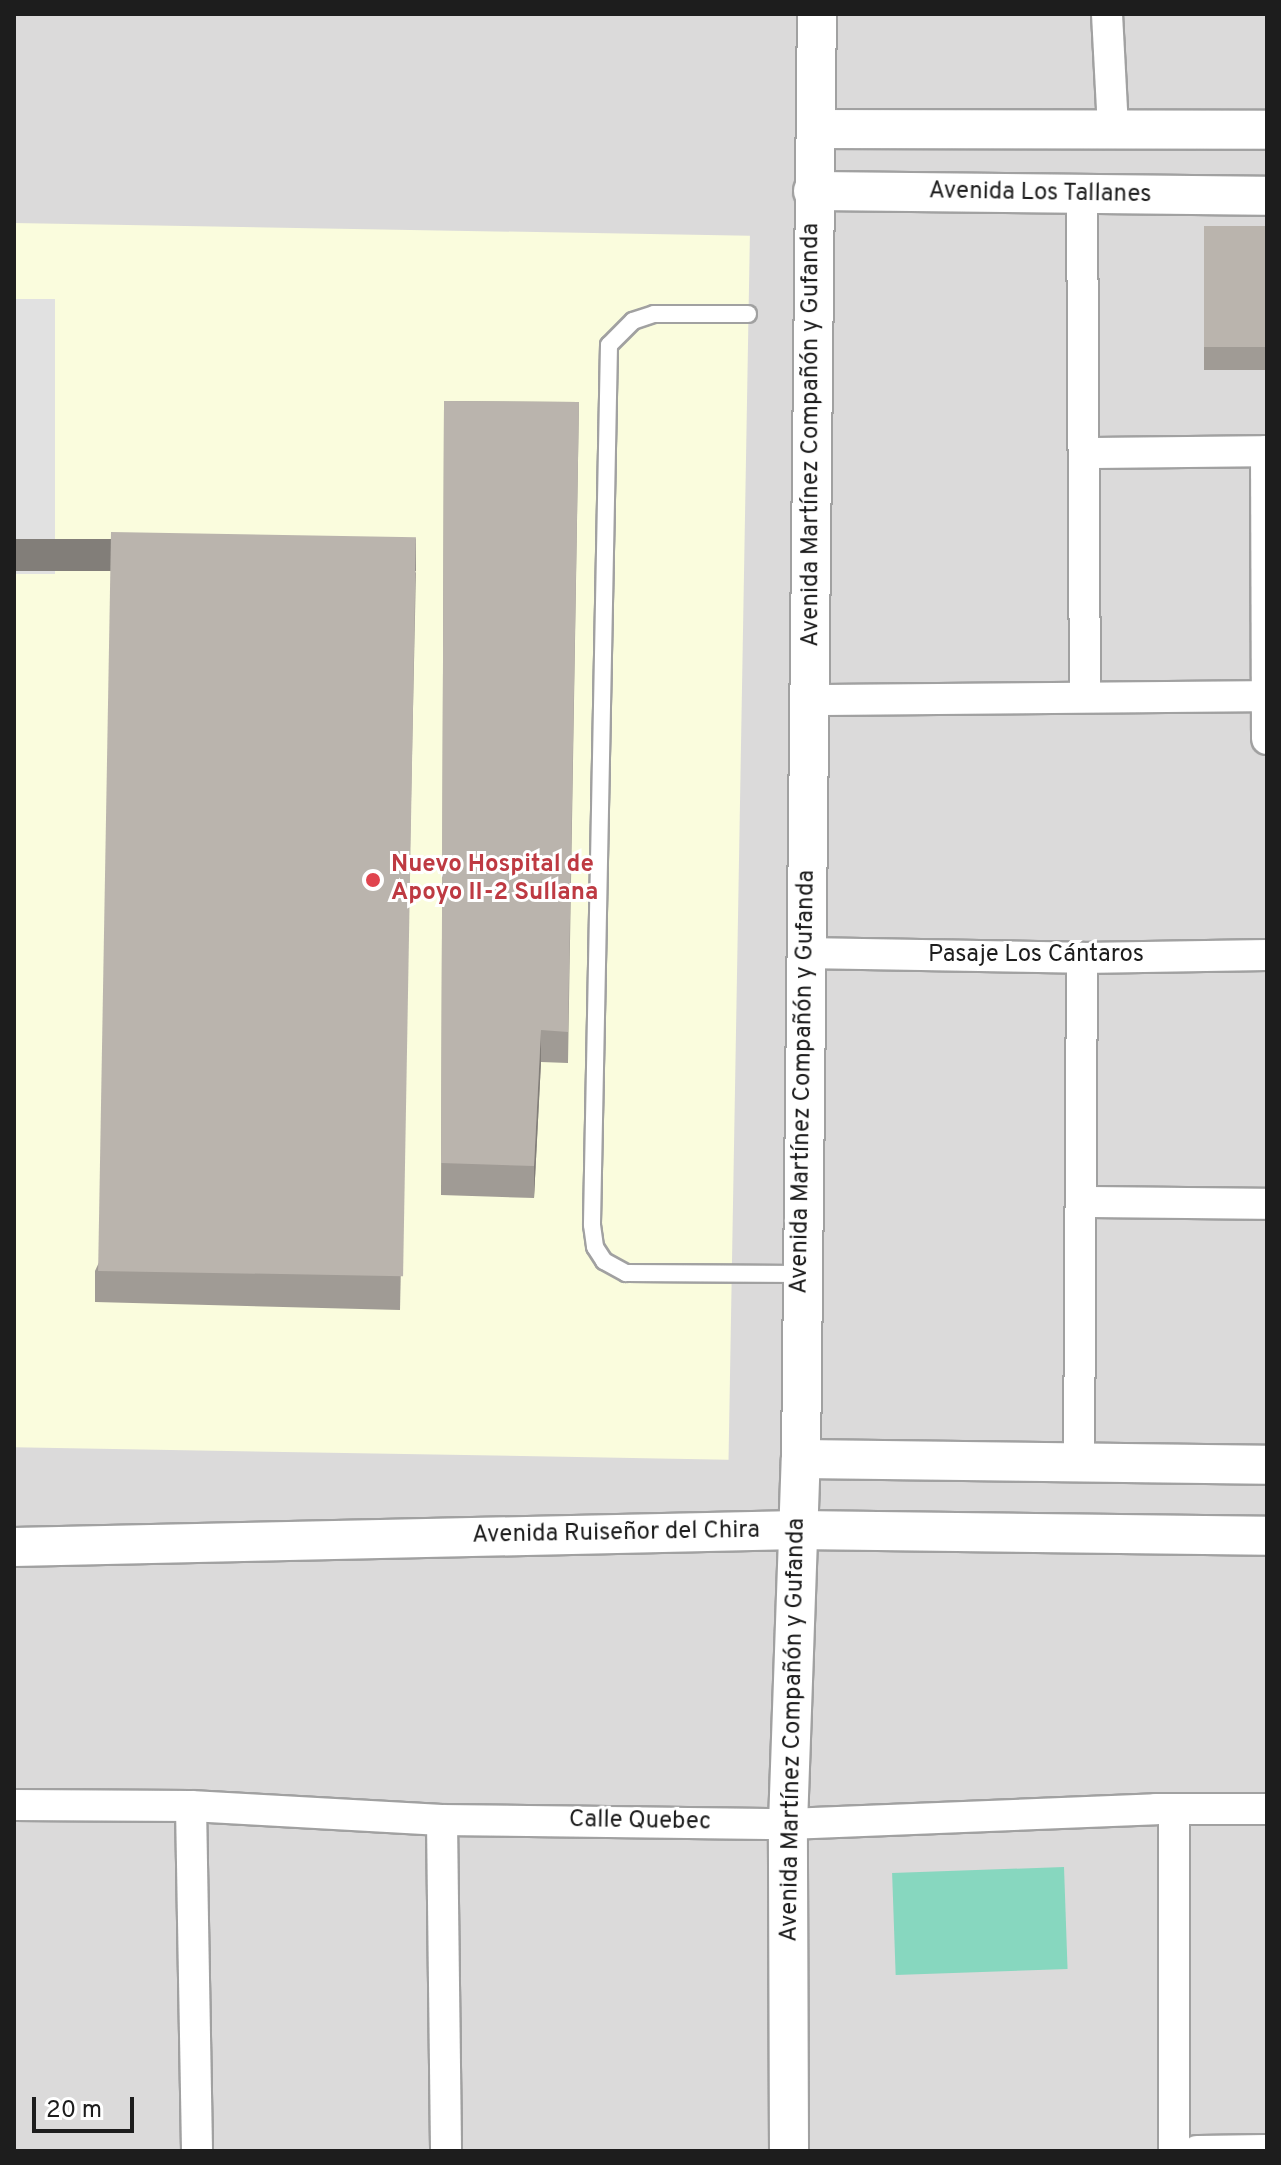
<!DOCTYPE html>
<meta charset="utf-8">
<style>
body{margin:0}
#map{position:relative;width:1281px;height:2165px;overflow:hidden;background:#edebe3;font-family:Overpass,sans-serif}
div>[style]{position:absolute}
.residential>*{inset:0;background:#dbdada;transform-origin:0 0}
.education>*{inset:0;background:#fafcdd;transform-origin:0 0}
.pitch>*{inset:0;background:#87d7bf;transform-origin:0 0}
.parking>*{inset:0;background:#e1e1e1;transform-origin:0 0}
.roads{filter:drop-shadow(2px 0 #a1a1a1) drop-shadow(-2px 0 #a1a1a1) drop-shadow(0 2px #a1a1a1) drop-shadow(0 -2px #a1a1a1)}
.service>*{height:16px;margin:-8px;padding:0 8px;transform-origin:8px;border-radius:8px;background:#fff}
.minor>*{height:30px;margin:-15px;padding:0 15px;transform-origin:15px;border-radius:15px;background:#fff}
.tertiary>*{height:38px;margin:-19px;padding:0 19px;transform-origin:19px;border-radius:19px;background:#fff}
.wall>*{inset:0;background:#a09b95;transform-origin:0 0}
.shaded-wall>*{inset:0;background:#827e79;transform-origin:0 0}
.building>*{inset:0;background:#bab4ad;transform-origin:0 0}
.dots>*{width:22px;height:22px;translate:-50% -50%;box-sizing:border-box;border:4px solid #fff;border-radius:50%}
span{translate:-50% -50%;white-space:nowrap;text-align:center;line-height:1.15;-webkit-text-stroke:6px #fff;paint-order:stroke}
.street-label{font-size:24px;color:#1d1d1d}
.health-label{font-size:24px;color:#be3a42;font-weight:700}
.left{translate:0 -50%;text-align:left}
.frame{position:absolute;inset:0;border:16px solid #1d1d1d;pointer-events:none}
.scale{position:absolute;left:32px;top:2097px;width:102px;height:36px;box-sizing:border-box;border:4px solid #1d1d1d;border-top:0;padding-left:10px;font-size:24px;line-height:28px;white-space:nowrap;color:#1d1d1d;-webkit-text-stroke:6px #fff;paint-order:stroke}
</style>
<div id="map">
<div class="residential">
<i style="left:14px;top:14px;width:1253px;height:2137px"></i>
</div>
<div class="education">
<i style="left:14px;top:223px;width:736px;height:1224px;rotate:1deg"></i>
</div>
<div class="pitch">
<i style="left:1064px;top:1867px;width:102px;height:172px;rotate:88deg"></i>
</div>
<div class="parking">
<i style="left:14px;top:299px;width:41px;height:275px"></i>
</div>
<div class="roads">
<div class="service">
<i style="left:748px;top:314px;width:94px;rotate:180deg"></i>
<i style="left:654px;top:314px;width:22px;rotate:162deg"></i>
<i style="left:633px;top:321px;width:34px;rotate:135deg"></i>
<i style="left:609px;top:345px;width:880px;rotate:91.11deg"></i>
<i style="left:592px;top:1225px;width:22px;rotate:82deg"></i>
<i style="left:595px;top:1247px;width:17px;rotate:57deg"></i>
<i style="left:604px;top:1261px;width:25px;rotate:29deg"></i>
<i style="left:626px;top:1273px;width:176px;rotate:0.3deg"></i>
</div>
<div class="minor">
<i style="left:1107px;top:14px;width:115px;rotate:87deg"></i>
<i style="left:1082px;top:194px;width:503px;rotate:89.66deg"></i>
<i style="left:1266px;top:451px;width:288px;rotate:89.8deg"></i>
<i style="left:1085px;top:453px;width:182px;rotate:-0.6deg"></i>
<i style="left:810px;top:700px;width:456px;rotate:-0.5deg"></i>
<i style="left:804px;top:953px;width:278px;rotate:1deg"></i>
<i style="left:1082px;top:958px;width:185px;rotate:-0.9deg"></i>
<i style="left:1082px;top:1202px;width:185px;rotate:0.6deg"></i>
<i style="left:1079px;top:1463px;width:505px;rotate:-89.66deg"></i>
<i style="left:14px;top:1805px;width:177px;rotate:0.3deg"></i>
<i style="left:191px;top:1806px;width:251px;rotate:3.2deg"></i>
<i style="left:442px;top:1820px;width:346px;rotate:0.7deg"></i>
<i style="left:788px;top:1824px;width:368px;rotate:-2.3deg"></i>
<i style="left:1156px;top:1809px;width:111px"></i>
<i style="left:191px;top:1806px;width:345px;rotate:89deg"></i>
<i style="left:442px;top:1820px;width:331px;rotate:89.3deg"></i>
<i style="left:1174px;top:2151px;width:342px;rotate:-90deg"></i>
<i style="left:1197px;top:2151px;width:70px;rotate:-0.8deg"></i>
</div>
<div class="tertiary">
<i style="left:818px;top:129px;width:449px;rotate:0.1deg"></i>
<i style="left:813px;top:191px;width:454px;rotate:0.6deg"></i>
<i style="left:801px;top:1459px;width:466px;rotate:0.7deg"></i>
<i style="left:14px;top:1547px;width:784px;rotate:-1.24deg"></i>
<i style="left:798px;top:1530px;width:469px;rotate:0.7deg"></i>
<i style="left:789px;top:2151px;width:327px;rotate:-90.2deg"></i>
<i style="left:788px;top:1824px;width:365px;rotate:-88deg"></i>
<i style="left:801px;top:1459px;width:1445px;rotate:-89.37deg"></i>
</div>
</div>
<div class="wall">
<i style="left:1204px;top:226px;width:63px;height:144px"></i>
<i style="clip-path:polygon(444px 401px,579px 402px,568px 1063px,541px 1062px,534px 1198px,441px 1195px)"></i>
<i style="clip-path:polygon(416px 571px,400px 1310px,95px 1302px,95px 1271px)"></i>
</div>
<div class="shaded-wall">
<i style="left:416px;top:539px;width:32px;height:739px;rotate:90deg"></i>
<i style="clip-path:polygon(541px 1030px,541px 1062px,534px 1198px,534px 1166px)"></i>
</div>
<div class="building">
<i style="left:1204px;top:226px;width:63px;height:121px"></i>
<i style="clip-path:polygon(444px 401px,579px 402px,568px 1032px,541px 1030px,534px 1166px,441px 1163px)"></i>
<i style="left:111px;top:532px;width:305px;height:739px;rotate:1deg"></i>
</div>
<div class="dots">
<i style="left:373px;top:880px;background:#e0444e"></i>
</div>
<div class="street-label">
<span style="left:1040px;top:194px;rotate:1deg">Avenida Los Tallanes</span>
<span style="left:812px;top:435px;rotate:-90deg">Avenida Martínez Compañón y Gufanda</span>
<span style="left:1036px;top:956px">Pasaje Los Cántaros</span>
<span style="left:804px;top:1082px;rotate:-89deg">Avenida Martínez Compañón y Gufanda</span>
<span style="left:616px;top:1534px;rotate:-1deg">Avenida Ruiseñor del Chira</span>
<span style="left:794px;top:1730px;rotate:-89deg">Avenida Martínez Compañón y Gufanda</span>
<span style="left:640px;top:1822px;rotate:1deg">Calle Quebec</span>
</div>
<div class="health-label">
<span class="left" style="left:391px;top:880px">Nuevo Hospital de<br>Apoyo II-2 Sullana</span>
</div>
<div class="frame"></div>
<div class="scale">20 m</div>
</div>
